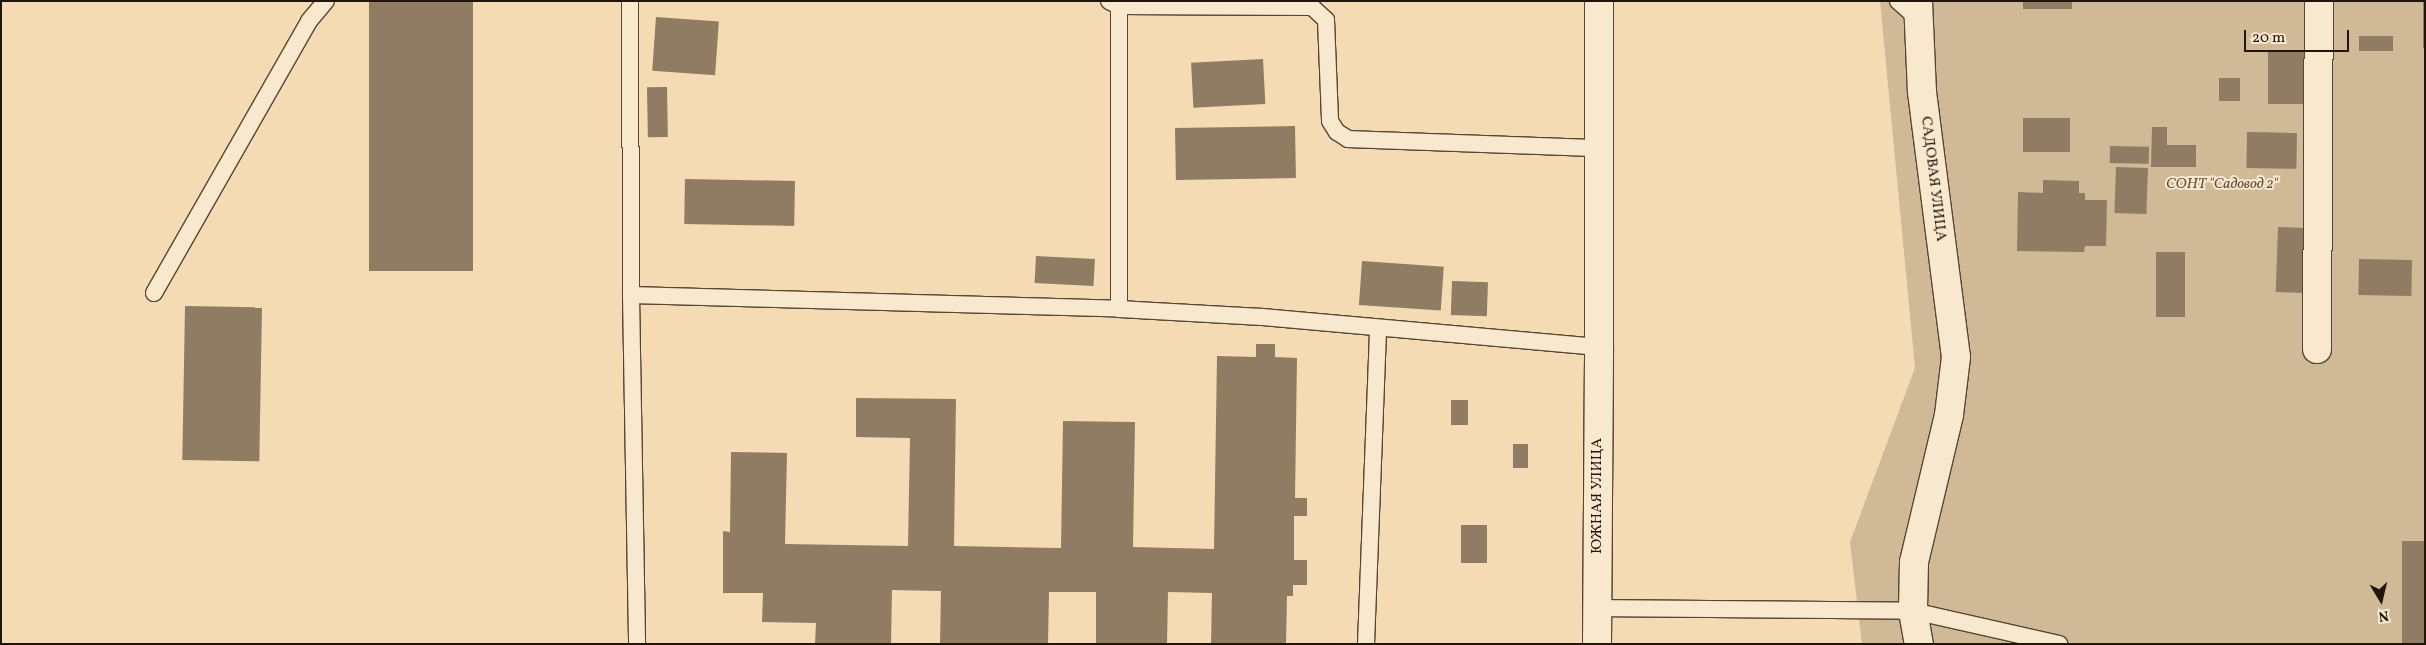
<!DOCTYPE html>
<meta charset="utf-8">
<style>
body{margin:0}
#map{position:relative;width:2426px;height:645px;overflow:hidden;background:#f4dbb3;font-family:Vollkorn,serif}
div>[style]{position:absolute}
.green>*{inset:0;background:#d0b996}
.building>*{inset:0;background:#8f7c62;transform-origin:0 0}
.roads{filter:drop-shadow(1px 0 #564634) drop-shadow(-1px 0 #564634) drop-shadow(0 1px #564634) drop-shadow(0 -1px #564634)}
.service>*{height:16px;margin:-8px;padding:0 8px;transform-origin:8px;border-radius:8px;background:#f8e8ce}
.minor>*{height:28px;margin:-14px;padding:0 14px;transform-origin:14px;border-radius:14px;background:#f8e8ce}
.tertiary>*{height:28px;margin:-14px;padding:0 14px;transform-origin:14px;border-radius:14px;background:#f8e8ce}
span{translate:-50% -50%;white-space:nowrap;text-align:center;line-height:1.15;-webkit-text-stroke:4px #f8e8ce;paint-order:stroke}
.street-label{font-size:15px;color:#21150a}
.park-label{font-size:15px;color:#5e4e3b;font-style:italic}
.frame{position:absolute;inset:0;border:2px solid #21150a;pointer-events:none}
.north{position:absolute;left:2356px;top:575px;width:50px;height:50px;-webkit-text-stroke:4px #f8e8ce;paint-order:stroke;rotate:171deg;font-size:14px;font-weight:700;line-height:20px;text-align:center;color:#21150a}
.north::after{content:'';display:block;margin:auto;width:18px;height:22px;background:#21150a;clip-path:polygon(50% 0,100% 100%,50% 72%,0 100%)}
.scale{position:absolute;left:2244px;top:30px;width:105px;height:22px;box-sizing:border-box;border:2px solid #21150a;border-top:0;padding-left:6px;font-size:15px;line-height:18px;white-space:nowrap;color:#21150a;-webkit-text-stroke:4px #f8e8ce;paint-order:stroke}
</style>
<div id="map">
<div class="green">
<i style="clip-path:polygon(1880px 1px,2425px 1px,2425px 644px,1862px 644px,1850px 542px,1915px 368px)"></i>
</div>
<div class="building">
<i style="left:369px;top:1px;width:104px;height:270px"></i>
<i style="left:2023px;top:1px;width:49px;height:8px"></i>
<i style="left:2423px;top:1px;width:2px;height:47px"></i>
<i style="left:656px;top:17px;width:63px;height:54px;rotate:4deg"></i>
<i style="left:2359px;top:36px;width:34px;height:15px"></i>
<i style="left:2268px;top:50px;width:39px;height:54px"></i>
<i style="left:1263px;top:59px;width:45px;height:72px;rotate:87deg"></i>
<i style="left:2240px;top:78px;width:23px;height:21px;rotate:90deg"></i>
<i style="left:667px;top:87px;width:50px;height:20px;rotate:89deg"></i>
<i style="left:2023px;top:118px;width:47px;height:34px"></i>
<i style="left:1295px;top:126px;width:52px;height:120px;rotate:89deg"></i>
<i style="clip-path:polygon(2152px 127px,2167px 127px,2167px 145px,2196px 145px,2196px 167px,2151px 167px)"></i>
<i style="left:2247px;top:132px;width:50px;height:36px;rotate:1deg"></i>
<i style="left:2110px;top:146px;width:39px;height:17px;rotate:1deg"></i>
<i style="left:2116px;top:167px;width:32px;height:46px;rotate:2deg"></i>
<i style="left:685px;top:179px;width:110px;height:45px;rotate:1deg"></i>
<i style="clip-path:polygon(2043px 180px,2079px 181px,2079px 193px,2085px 193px,2085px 200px,2107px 200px,2106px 246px,2085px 246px,2084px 252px,2017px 251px,2018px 192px,2043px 193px)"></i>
<i style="left:2278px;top:227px;width:28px;height:65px;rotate:2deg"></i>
<i style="left:2156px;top:252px;width:29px;height:65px"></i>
<i style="left:1036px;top:256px;width:59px;height:27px;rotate:3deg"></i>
<i style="left:2359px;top:259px;width:53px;height:36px;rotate:1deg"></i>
<i style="left:1362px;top:261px;width:82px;height:44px;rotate:4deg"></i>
<i style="left:1452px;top:281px;width:36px;height:34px;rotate:2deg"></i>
<i style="left:185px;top:306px;width:77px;height:154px;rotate:1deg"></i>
<i style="clip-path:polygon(1256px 344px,1275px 344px,1275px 357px,1297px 358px,1295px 498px,1307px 498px,1307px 516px,1294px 516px,1294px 560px,1307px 560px,1307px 585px,1293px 585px,1293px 596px,1287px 596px,1286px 644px,1211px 644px,1212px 593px,1168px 592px,1167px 644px,1096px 644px,1096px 592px,1049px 592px,1048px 644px,940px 644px,941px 591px,892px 590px,891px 644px,815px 644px,816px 623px,762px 622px,763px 593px,723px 593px,723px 531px,730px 532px,731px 452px,787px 453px,785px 544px,908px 546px,910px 438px,856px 437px,856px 398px,956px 399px,954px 546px,1061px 548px,1063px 421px,1135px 422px,1133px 547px,1214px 549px,1217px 356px,1256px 357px)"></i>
<i style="left:1451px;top:400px;width:17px;height:25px"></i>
<i style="left:1513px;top:444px;width:15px;height:24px"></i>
<i style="left:1461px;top:525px;width:26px;height:38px"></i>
<i style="left:2425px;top:541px;width:103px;height:23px;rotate:90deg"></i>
</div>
<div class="roads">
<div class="service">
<i style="left:630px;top:1px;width:294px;rotate:89.8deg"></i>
<i style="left:631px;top:295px;width:488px;rotate:1.6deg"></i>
<i style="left:1119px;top:309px;width:143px;rotate:3.2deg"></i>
<i style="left:1262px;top:317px;width:338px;rotate:5.1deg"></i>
<i style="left:1109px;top:1px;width:11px;rotate:27deg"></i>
<i style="left:1119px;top:6px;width:193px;rotate:0.3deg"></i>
<i style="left:1312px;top:7px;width:19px;rotate:43deg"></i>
<i style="left:1326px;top:20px;width:101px;rotate:87.7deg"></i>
<i style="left:1330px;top:121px;width:13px;rotate:58deg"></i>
<i style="left:1337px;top:132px;width:13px;rotate:32deg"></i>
<i style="left:1348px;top:139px;width:251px;rotate:2.1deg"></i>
<i style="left:1898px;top:1px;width:27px;rotate:42deg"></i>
<i style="left:154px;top:293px;width:313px;rotate:-60.3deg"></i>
<i style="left:309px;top:21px;width:26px;rotate:-50deg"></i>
<i style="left:631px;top:295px;width:349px;rotate:89deg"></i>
<i style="left:1119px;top:309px;width:303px;rotate:-90deg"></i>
<i style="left:1597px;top:608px;width:316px;rotate:0.5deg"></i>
<i style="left:1913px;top:611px;width:150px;rotate:12.7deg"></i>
<i style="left:1366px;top:644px;width:314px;rotate:-87.8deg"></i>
</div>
<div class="minor">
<i style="left:1918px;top:1px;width:91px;rotate:87.5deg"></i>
<i style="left:1922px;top:92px;width:267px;rotate:82.7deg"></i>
<i style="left:1956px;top:357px;width:58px;rotate:96.9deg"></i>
<i style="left:1949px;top:415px;width:151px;rotate:103.4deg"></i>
<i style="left:1914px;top:562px;width:49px;rotate:91.2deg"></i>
<i style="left:1913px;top:611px;width:34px;rotate:80deg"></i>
<i style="left:1599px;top:347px;width:346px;rotate:-90deg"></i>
<i style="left:2317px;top:349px;width:348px;rotate:-89.7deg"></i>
</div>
<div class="tertiary">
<i style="left:1597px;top:644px;width:297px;rotate:-89.6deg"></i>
</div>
</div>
<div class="street-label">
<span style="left:1933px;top:179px;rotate:83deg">САДОВАЯ УЛИЦА</span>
<span style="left:1598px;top:496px;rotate:-90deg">ЮЖНАЯ УЛИЦА</span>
</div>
<div class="park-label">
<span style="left:2222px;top:185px">СОНТ "Садовод 2"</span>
</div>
<div class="frame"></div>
<div class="north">N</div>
<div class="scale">20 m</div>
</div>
